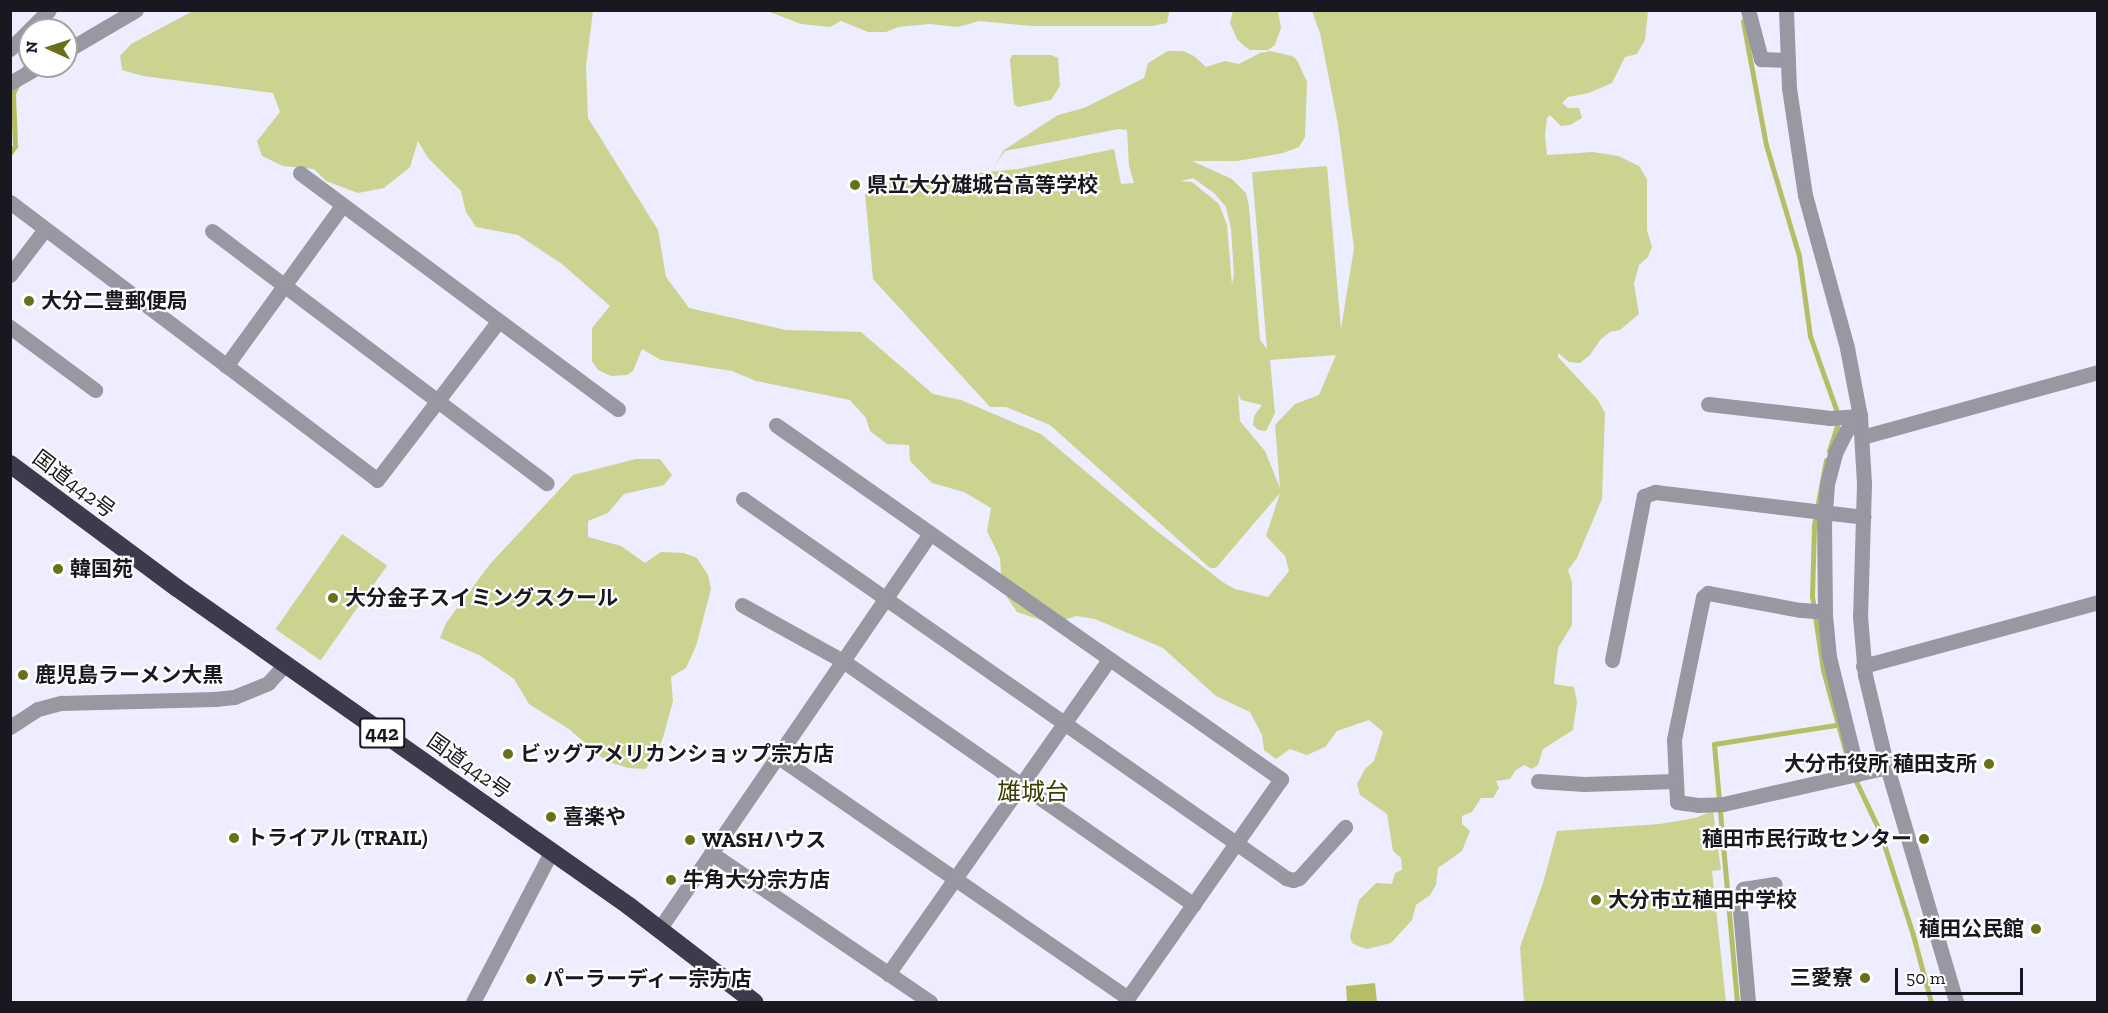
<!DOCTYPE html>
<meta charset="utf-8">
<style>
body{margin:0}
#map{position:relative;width:2108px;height:1013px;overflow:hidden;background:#ededff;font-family:"Zilla Slab","Noto Sans JP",serif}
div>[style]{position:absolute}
.green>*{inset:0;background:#ccd390;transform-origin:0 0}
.water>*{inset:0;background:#b6be65}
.stream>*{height:5px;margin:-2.5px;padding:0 2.5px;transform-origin:2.5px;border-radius:2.5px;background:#b6be65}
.minor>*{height:15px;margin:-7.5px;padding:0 7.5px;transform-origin:7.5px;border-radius:7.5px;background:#9898a2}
.highway>*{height:18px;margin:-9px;padding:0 9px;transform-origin:9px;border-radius:9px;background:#3b3b4c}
.dots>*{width:16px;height:16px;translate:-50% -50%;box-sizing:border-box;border:3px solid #fff;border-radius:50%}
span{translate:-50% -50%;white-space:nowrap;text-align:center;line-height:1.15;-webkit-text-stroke:4.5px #fff;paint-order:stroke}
.shield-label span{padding:2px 4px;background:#fff;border:2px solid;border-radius:4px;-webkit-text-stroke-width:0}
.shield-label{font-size:20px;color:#181820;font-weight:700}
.poi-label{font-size:21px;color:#181820;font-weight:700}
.left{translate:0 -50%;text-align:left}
.right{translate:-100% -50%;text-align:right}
.street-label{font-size:21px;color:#181820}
.quarter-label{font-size:24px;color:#3a3e00}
.frame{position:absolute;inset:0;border:12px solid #181820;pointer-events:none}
.north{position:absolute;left:18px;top:18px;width:60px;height:60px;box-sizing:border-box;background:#fff;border:2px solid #a3a3a6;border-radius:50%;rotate:273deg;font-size:16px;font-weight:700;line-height:24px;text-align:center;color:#181820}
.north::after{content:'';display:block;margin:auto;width:21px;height:27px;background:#6a7017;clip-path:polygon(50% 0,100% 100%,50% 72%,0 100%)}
.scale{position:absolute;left:1895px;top:968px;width:128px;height:27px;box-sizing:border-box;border:3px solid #181820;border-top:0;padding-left:8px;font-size:18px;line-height:21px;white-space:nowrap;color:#181820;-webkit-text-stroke:4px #fff;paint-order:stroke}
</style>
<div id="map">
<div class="green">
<i style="clip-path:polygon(865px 10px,872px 12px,1169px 12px,1167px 23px,1152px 26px,1032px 26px,979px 21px,958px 27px,930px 24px,898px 27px,886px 32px,868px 32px,841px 21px,830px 27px,801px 24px,767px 11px)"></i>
<i style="clip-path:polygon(evenodd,193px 11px,593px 11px,586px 66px,588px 118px,658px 230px,666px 277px,689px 308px,786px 330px,861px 332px,933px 394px,961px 400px,1041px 434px,1153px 528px,1224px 583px,1235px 589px,1268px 597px,1289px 571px,1285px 556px,1266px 536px,1280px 493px,1216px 568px,1210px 568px,1050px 425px,1006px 407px,990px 407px,873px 279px,865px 193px,875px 183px,880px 182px,1018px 169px,1114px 149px,1121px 184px,1134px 183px,1129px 166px,1127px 130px,1119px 129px,1005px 151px,993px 168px,1004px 150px,1058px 115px,1084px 108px,1144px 78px,1148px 63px,1168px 51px,1183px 51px,1194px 56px,1206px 67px,1225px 61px,1239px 64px,1260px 53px,1270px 51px,1292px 56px,1297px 60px,1307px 82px,1305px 137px,1299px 147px,1283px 153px,1237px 161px,1192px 161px,1232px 179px,1246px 193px,1249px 207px,1260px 340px,1267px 349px,1252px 172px,1327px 166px,1341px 329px,1354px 248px,1338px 125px,1320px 33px,1312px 11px,1648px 11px,1645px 40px,1637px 54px,1625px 57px,1612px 83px,1589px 93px,1568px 97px,1562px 103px,1568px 108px,1579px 108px,1582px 118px,1570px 125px,1561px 126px,1550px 115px,1547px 118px,1545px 135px,1547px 155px,1593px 152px,1618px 156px,1639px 166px,1647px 179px,1647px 230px,1652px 247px,1648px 257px,1639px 265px,1634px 284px,1639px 314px,1620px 330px,1610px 332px,1600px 340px,1590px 355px,1580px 363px,1569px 362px,1558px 353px,1558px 357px,1598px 400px,1605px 413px,1602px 499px,1577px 558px,1568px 570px,1572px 582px,1572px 625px,1558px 648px,1555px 673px,1554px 684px,1574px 687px,1577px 702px,1573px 730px,1543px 749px,1538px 765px,1532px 769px,1524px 765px,1516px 770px,1510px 779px,1496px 781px,1499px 788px,1493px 798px,1481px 798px,1472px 812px,1462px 816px,1462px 824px,1470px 831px,1462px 851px,1438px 868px,1436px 885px,1430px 895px,1416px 905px,1412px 920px,1391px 943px,1367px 949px,1358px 946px,1352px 943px,1350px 936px,1359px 900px,1376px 883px,1392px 884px,1395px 873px,1402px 870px,1401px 858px,1393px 851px,1387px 814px,1360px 795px,1357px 784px,1365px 769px,1374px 761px,1383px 732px,1369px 720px,1337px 731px,1325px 747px,1307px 755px,1290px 749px,1276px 759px,1264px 750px,1262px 735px,1250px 712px,1216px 696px,1163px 648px,1095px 619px,1076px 616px,1052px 624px,1017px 612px,1002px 590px,1000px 558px,987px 531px,991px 508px,964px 492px,932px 483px,910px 461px,909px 445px,887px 444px,870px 431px,866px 418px,850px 400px,756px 381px,732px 371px,661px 360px,642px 349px,633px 371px,627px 375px,611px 376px,598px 370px,592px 361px,592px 328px,610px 306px,562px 264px,518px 235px,476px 227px,466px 212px,461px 191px,428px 158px,418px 141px,410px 167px,384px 188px,358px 193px,326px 181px,314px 169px,283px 166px,262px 156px,257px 141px,280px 112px,273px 93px,143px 76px,122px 70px,120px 56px,131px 44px,193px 11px,1193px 178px,1214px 193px,1226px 207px,1231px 229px,1234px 274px,1232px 285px,1227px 225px,1219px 204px,1192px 182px,1180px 181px,1193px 178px,193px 11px,1336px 355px,1319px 395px,1295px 404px,1275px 425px,1280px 488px,1265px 451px,1240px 421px,1238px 393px,1241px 400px,1262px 405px,1254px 416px,1253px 425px,1258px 430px,1266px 431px,1275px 413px,1270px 360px,1336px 355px)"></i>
<i style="clip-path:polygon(1233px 11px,1278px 11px,1281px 28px,1275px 45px,1268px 50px,1250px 50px,1243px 45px,1237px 39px,1230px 23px)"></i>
<i style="clip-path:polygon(1012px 55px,1051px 55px,1058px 58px,1060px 86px,1051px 100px,1018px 107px,1014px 104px,1010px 60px)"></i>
<i style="clip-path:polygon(636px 459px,660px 459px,672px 475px,664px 485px,624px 494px,608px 513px,588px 521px,588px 537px,621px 546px,645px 563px,661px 552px,684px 553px,697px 558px,708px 575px,711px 589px,696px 646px,686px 668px,671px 677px,673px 701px,662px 741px,646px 769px,628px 768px,606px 761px,569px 729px,529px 704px,514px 679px,481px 656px,440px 638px,446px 623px,490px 564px,573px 475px)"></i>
<i style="left:342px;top:534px;width:55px;height:116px;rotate:35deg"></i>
<i style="clip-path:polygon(1713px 811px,1721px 870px,1712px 871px,1726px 1002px,1524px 1002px,1520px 947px,1543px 883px,1557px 831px,1660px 824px,1695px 818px)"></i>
</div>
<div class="water">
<i style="clip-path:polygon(1375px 983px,1377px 1002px,1347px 1002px,1346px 986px)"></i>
</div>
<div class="stream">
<i style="left:1743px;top:21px;width:126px;rotate:79.5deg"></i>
<i style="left:1766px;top:145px;width:116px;rotate:73.4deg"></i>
<i style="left:1799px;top:256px;width:81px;rotate:82.2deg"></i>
<i style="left:1810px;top:336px;width:77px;rotate:70.4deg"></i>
<i style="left:1836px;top:409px;width:17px;rotate:87deg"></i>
<i style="left:1837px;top:426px;width:26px;rotate:108deg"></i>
<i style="left:23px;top:71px;width:17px;rotate:-66deg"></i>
<i style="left:10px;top:153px;width:9px;rotate:-54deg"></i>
<i style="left:15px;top:146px;width:53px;rotate:-92.2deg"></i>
<i style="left:13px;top:93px;width:9px;rotate:-63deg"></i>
<i style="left:1826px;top:460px;width:66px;rotate:100.5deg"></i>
<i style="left:1814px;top:525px;width:71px;rotate:91.6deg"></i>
<i style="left:1812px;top:596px;width:75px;rotate:81.5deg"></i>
<i style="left:1823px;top:670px;width:93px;rotate:74.5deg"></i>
<i style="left:1854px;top:777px;width:61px;rotate:64.7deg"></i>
<i style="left:1880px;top:832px;width:108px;rotate:72.2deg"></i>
<i style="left:1913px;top:935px;width:69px;rotate:75deg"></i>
<i style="left:1737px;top:1002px;width:259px;rotate:-95.1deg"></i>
<i style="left:1714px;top:744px;width:123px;rotate:-8.9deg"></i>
</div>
<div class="minor">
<i style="left:1748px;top:10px;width:51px;rotate:75.1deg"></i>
<i style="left:1761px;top:59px;width:27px;rotate:2deg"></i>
<i style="left:1786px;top:10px;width:78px;rotate:87.8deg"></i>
<i style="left:1789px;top:88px;width:108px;rotate:81.5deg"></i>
<i style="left:1805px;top:195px;width:159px;rotate:74.6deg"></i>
<i style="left:1847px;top:348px;width:69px;rotate:79.2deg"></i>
<i style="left:1860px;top:416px;width:68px;rotate:86.6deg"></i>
<i style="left:1864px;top:484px;width:132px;rotate:91.7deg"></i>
<i style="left:1860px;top:616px;width:59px;rotate:85.2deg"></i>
<i style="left:1865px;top:675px;width:95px;rotate:76.6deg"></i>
<i style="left:1887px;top:767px;width:245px;rotate:73.6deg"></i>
<i style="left:10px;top:49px;width:55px;rotate:-45deg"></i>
<i style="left:66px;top:51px;width:81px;rotate:-30.4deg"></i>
<i style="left:10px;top:83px;width:34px;rotate:-30deg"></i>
<i style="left:300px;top:173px;width:396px;rotate:36.6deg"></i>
<i style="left:10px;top:202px;width:460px;rotate:37.1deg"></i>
<i style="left:377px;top:480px;width:199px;rotate:-52.6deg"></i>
<i style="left:212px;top:231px;width:419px;rotate:37deg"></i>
<i style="left:10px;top:275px;width:58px;rotate:-52.7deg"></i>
<i style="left:10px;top:327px;width:106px;rotate:36.5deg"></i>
<i style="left:226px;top:366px;width:196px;rotate:-54.1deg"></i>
<i style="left:1708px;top:404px;width:123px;rotate:6.5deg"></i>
<i style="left:1830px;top:418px;width:30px;rotate:-4deg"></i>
<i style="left:776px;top:425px;width:617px;rotate:35.03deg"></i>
<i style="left:1281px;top:779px;width:272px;rotate:125deg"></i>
<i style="left:1862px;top:437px;width:245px;rotate:-15.4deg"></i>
<i style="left:743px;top:499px;width:662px;rotate:34.91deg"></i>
<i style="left:1286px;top:878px;width:7px;rotate:16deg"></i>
<i style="left:1293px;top:880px;width:6px;rotate:-18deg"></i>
<i style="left:1299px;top:878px;width:69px;rotate:-48deg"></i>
<i style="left:742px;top:605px;width:115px;rotate:29deg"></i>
<i style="left:843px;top:661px;width:427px;rotate:34.8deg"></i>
<i style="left:1825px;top:612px;width:25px;rotate:-175deg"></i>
<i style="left:1800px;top:610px;width:94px;rotate:-169.5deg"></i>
<i style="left:1708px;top:593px;width:6px;rotate:141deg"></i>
<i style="left:1703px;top:597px;width:146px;rotate:101.5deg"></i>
<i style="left:1674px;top:740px;width:62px;rotate:87.2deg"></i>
<i style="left:1677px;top:802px;width:21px;rotate:8deg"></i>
<i style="left:1698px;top:805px;width:25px;rotate:-2deg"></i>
<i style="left:1723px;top:804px;width:168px;rotate:-12.7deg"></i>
<i style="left:1612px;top:660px;width:167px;rotate:-79deg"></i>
<i style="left:1644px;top:496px;width:12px;rotate:-20deg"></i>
<i style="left:1655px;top:492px;width:210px;rotate:6.8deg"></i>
<i style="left:1863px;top:666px;width:244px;rotate:-15.2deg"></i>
<i style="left:10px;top:727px;width:33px;rotate:-33deg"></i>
<i style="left:38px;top:709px;width:24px;rotate:-15deg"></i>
<i style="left:61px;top:703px;width:154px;rotate:-1.5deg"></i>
<i style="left:215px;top:699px;width:19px;rotate:-6deg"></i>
<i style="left:234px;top:697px;width:37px;rotate:-22deg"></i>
<i style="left:268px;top:683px;width:25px;rotate:-47deg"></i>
<i style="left:777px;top:756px;width:426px;rotate:34.6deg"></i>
<i style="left:1858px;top:774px;width:121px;rotate:-103.9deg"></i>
<i style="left:1829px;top:657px;width:42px;rotate:-95.4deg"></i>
<i style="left:1825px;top:615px;width:90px;rotate:-90.6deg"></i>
<i style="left:1824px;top:525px;width:41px;rotate:-85.8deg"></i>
<i style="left:1827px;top:484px;width:34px;rotate:-75deg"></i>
<i style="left:1836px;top:451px;width:22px;rotate:-63deg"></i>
<i style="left:1846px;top:431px;width:21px;rotate:-47deg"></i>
<i style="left:1538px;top:781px;width:46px;rotate:3.7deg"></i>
<i style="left:1584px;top:784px;width:91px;rotate:-1.9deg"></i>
<i style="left:711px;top:853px;width:265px;rotate:34.2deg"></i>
<i style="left:660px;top:928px;width:478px;rotate:-55.6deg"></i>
<i style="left:888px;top:974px;width:385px;rotate:-54.9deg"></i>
<i style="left:473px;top:1002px;width:169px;rotate:-62.5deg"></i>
<i style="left:1748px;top:1002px;width:103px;rotate:-95deg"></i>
<i style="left:1739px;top:899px;width:11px;rotate:-68deg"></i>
<i style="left:1743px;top:889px;width:32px;rotate:-9deg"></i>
</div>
<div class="highway">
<i style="left:10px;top:464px;width:208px;rotate:36.6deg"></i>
<i style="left:177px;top:588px;width:553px;rotate:35.13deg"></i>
<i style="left:629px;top:906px;width:158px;rotate:37.5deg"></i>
</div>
<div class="dots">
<i style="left:855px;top:185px;background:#6a7017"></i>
<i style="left:29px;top:301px;background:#6a7017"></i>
<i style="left:58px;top:569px;background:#6a7017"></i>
<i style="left:333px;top:598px;background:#6a7017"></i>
<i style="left:23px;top:675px;background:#6a7017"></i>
<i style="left:508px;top:754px;background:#6a7017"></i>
<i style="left:1989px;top:764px;background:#6a7017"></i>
<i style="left:551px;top:817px;background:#6a7017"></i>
<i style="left:234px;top:838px;background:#6a7017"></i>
<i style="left:1924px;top:839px;background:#6a7017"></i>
<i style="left:690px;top:840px;background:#6a7017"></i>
<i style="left:671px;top:880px;background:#6a7017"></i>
<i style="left:1596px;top:900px;background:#6a7017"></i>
<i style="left:2036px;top:929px;background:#6a7017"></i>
<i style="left:1865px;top:978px;background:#6a7017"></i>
<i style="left:531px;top:979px;background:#6a7017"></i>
</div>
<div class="shield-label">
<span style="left:382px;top:733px">442</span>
</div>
<div class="poi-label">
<span class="left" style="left:867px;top:185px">県立大分雄城台高等学校</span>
<span class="left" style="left:41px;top:301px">大分二豊郵便局</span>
<span class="left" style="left:70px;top:569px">韓国苑</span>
<span class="left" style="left:345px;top:598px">大分金子スイミングスクール</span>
<span class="left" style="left:35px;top:675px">鹿児島ラーメン大黒</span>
<span class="left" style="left:520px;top:754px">ビッグアメリカンショップ宗方店</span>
<span class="right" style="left:1977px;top:764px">大分市役所 稙田支所</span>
<span class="left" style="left:563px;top:817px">喜楽や</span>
<span class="left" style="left:246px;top:838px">トライアル (TRAIL)</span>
<span class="right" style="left:1912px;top:839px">稙田市民行政センター</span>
<span class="left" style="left:702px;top:840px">WASHハウス</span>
<span class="left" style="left:683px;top:880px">牛角大分宗方店</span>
<span class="left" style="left:1608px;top:900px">大分市立稙田中学校</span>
<span class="right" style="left:2024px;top:929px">稙田公民館</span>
<span class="right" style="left:1853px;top:978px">三愛寮</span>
<span class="left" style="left:543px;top:979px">パーラーディー宗方店</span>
</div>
<div class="street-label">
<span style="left:74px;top:484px;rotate:37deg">国道442号</span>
<span style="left:469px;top:766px;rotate:35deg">国道442号</span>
</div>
<div class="quarter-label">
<span style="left:1033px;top:792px">雄城台</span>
</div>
<div class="frame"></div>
<div class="north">N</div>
<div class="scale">50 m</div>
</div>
